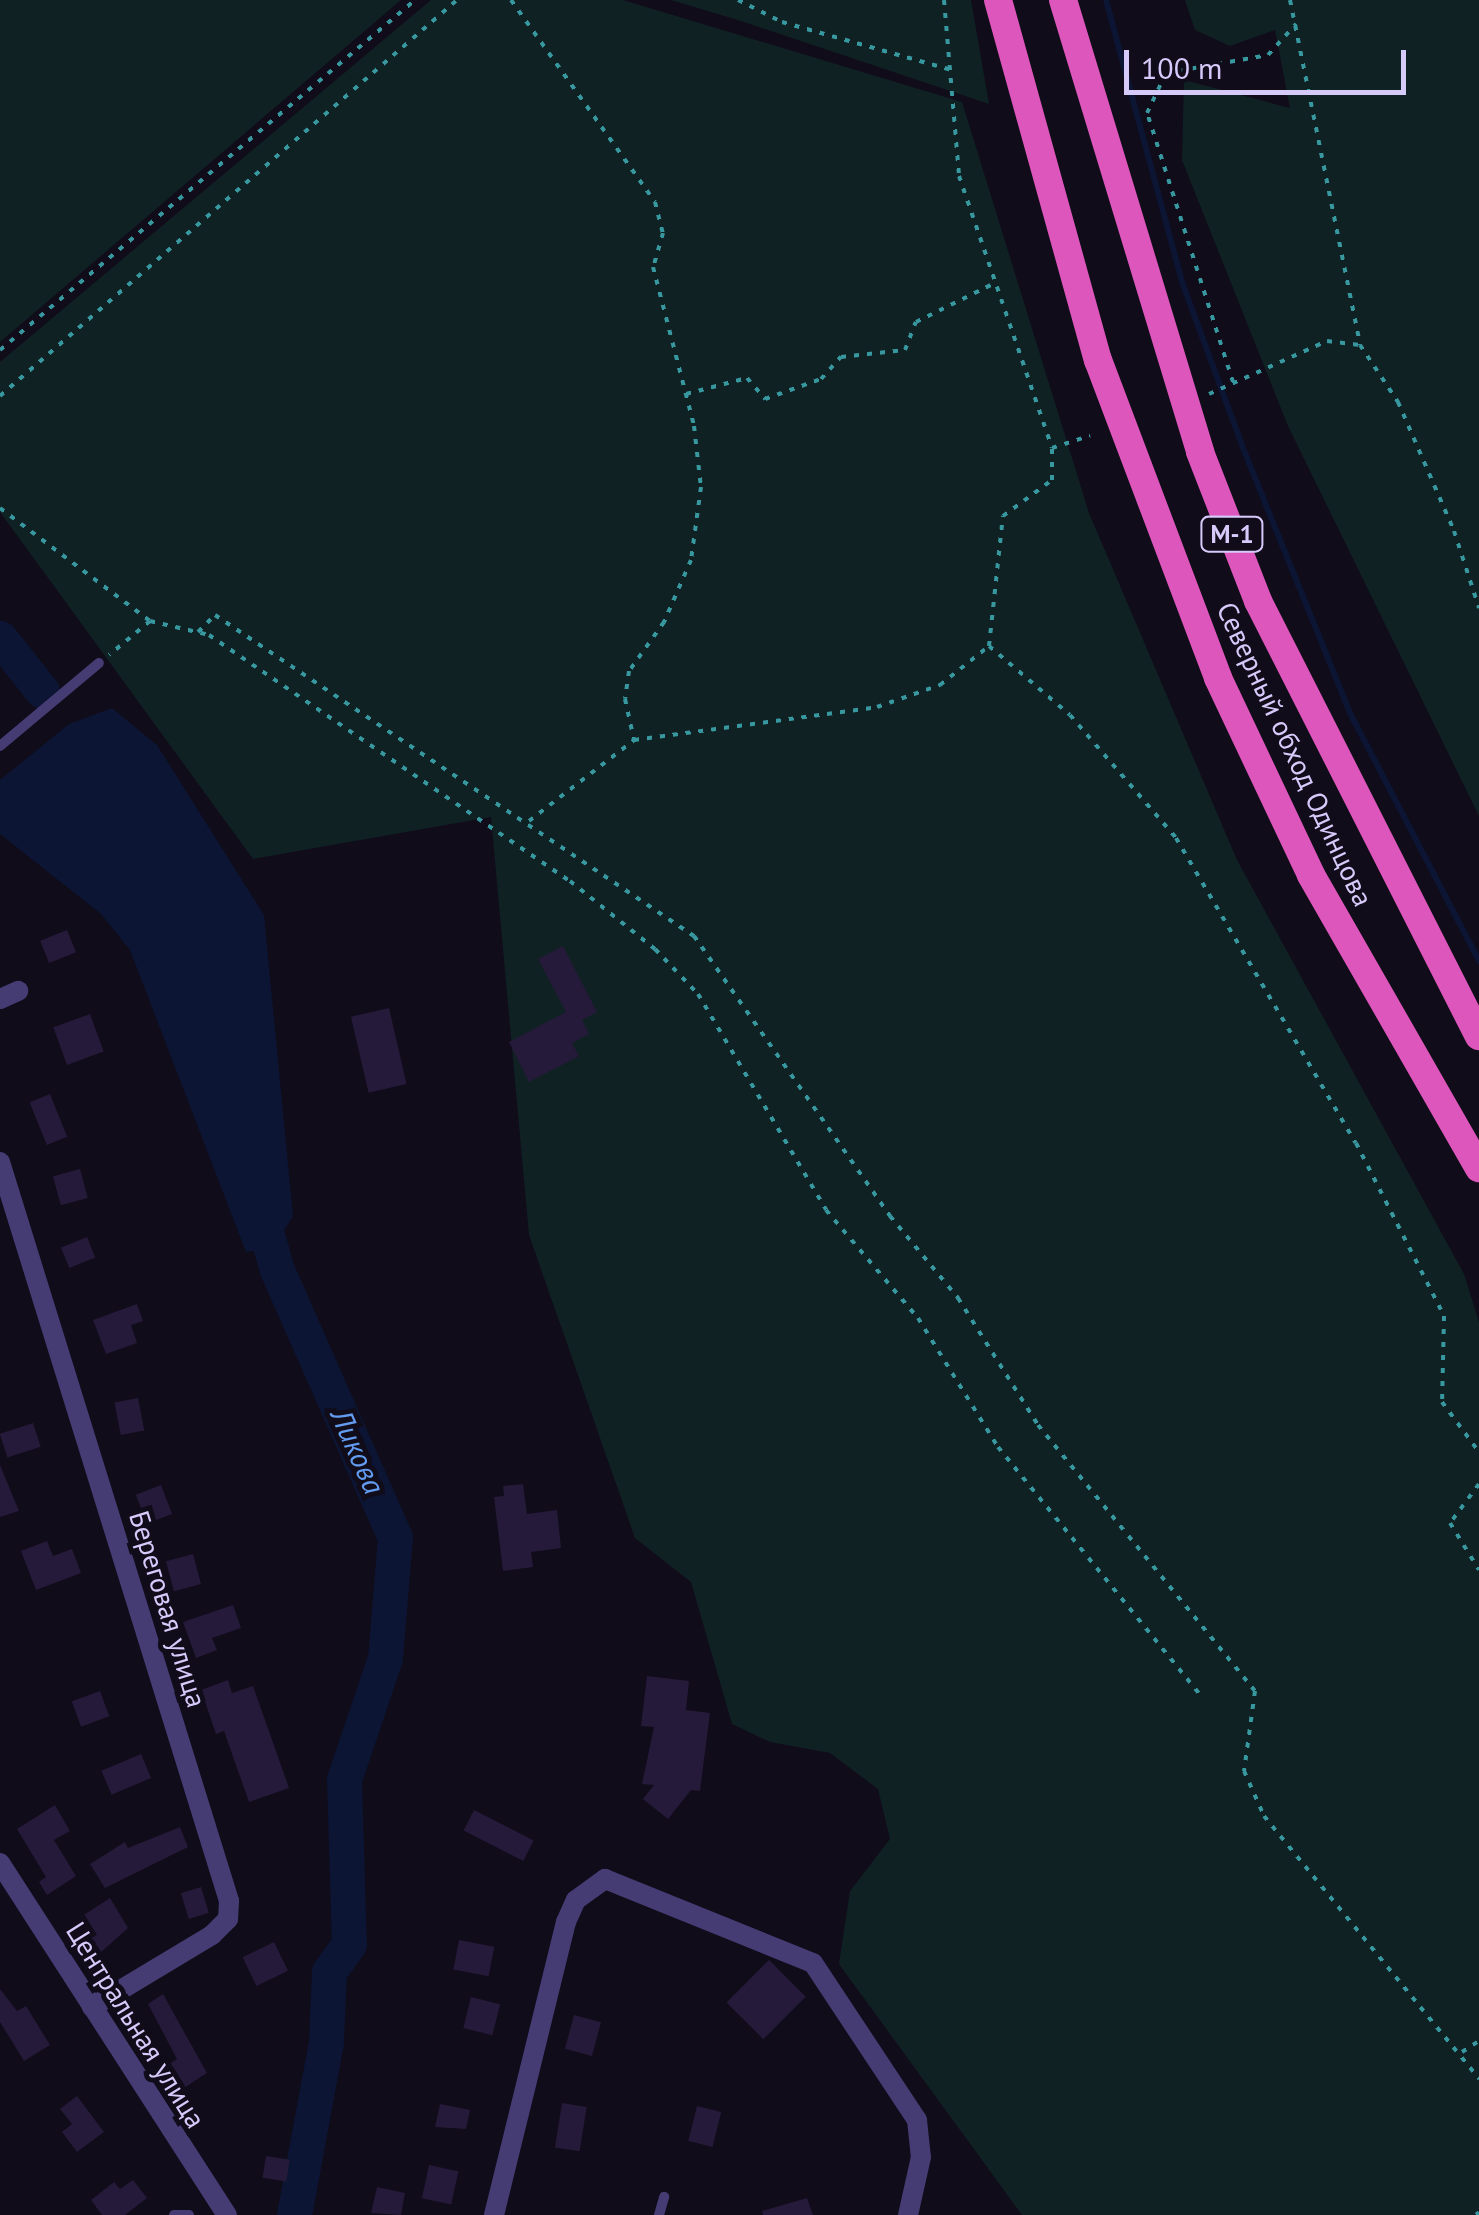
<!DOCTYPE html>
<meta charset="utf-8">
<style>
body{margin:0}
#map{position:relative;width:1479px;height:2215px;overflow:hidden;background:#100c1a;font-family:"PT Sans",sans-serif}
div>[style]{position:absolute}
.green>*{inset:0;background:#102123}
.water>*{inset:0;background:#0c1533}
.stream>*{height:6px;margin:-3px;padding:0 3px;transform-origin:3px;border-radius:3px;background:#0c1533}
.river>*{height:35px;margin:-17.5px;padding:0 17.5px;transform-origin:17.5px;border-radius:17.5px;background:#0c1533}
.building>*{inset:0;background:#251a39;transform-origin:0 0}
.path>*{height:4px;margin-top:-2px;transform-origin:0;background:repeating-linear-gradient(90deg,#3898a0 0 5px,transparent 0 13px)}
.service>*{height:10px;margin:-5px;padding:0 5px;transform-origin:5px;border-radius:5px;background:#463c74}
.minor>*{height:20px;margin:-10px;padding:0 10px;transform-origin:10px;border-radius:10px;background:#463c74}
.trunk>*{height:28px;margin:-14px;padding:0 14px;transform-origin:14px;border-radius:14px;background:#dd56bb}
span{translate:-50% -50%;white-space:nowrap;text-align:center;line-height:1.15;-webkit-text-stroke:10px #100c1a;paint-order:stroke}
.shield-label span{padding:2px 8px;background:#100c1a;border:2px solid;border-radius:8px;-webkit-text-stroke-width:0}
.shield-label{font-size:25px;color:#d6cafa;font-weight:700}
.street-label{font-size:28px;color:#d6cafa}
.water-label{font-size:30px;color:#639bef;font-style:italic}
.scale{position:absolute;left:1124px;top:50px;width:282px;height:45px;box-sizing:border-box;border:5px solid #d6cafa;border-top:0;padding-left:12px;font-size:30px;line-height:35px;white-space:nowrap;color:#d6cafa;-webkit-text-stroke:8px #100c1a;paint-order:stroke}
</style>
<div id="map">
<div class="green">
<i style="clip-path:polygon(0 0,401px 0,0 342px)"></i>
<i style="clip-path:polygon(431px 0,623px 0,962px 102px,1089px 513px,1237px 860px,1464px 1274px,1479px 1322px,1479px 2215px,1022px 2215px,839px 1964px,850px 1891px,890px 1839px,878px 1789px,830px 1753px,770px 1742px,732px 1724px,691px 1582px,635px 1538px,529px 1235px,491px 817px,253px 859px,0 512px,0 362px)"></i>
<i style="clip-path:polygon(671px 0,971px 0,989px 104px,741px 21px)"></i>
<i style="clip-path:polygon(1185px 0,1479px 0,1479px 816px,1288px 426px,1182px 160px,1184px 80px,1290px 108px,1275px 30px,1230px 46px,1195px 30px)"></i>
</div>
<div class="water">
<i style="clip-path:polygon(112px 708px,157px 745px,264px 915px,293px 1216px,277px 1242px,263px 1250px,246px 1252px,130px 950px,101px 914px,0 834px,0 780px,69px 724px)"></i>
</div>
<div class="stream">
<i style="left:1106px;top:0;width:292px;rotate:74.9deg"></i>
<i style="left:1182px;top:282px;width:182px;rotate:69.8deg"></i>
<i style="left:1245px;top:453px;width:280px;rotate:68deg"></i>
<i style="left:1350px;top:713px;width:280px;rotate:62.5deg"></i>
</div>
<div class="river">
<i style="left:0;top:638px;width:68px;rotate:51.6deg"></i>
<i style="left:257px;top:1200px;width:73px;rotate:74.1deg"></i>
<i style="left:277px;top:1270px;width:292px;rotate:66.2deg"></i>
<i style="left:395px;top:1537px;width:121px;rotate:94.7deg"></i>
<i style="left:385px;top:1658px;width:128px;rotate:108.7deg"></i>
<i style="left:344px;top:1779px;width:165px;rotate:88.3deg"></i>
<i style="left:349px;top:1944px;width:34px;rotate:126deg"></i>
<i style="left:329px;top:1972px;width:70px;rotate:92.5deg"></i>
<i style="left:326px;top:2042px;width:176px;rotate:100.5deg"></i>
</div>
<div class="building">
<i style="left:67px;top:930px;width:24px;height:29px;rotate:68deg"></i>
<i style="clip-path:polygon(563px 946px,597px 1012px,582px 1020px,589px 1034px,572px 1043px,579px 1056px,529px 1082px,509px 1042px,566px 1012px,538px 959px)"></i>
<i style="left:389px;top:1008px;width:78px;height:39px;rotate:77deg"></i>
<i style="left:90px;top:1014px;width:40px;height:39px;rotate:70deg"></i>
<i style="left:50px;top:1094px;width:46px;height:22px;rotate:68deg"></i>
<i style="left:80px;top:1169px;width:30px;height:28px;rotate:75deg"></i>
<i style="left:87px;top:1237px;width:22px;height:28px;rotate:68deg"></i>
<i style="clip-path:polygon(137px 1304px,143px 1321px,131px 1325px,137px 1343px,106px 1354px,93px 1320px)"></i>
<i style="left:138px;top:1398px;width:33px;height:24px;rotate:79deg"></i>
<i style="left:33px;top:1423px;width:25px;height:35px;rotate:72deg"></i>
<i style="clip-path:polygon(0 1465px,19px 1511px,0 1517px)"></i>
<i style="clip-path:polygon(523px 1484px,527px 1514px,557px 1510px,561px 1548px,531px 1552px,533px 1567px,503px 1571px,494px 1497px,504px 1496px,503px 1486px)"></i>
<i style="left:161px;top:1485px;width:31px;height:27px;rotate:69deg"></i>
<i style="clip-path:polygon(47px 1541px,53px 1556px,72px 1549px,81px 1573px,36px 1590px,21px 1551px)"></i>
<i style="left:193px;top:1554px;width:31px;height:28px;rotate:75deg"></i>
<i style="clip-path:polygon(233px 1605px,241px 1628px,212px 1638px,217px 1650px,196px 1658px,183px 1622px)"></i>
<i style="clip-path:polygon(647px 1676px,689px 1681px,686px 1710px,710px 1713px,700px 1791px,691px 1790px,668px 1819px,643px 1799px,654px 1785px,642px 1784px,654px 1727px,641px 1726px)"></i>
<i style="clip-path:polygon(228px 1680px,232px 1693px,253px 1686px,289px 1788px,249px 1802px,224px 1731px,216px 1734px,201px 1690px)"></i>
<i style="left:100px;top:1691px;width:27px;height:30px;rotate:70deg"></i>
<i style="left:141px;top:1754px;width:26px;height:43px;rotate:67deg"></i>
<i style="clip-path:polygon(55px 1805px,70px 1831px,54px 1840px,76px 1876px,47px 1895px,39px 1882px,46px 1877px,17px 1829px)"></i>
<i style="left:474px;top:1810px;width:67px;height:23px;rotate:27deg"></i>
<i style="clip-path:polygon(180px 1827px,188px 1847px,105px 1888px,90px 1864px,125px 1842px,128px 1848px)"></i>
<i style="left:201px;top:1887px;width:27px;height:21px;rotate:73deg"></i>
<i style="clip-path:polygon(110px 1898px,128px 1928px,100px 1953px,79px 1918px)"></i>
<i style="left:459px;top:1940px;width:36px;height:30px;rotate:11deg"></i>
<i style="left:274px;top:1942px;width:32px;height:35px;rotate:64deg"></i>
<i style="left:769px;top:1960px;width:52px;height:60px;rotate:45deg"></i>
<i style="clip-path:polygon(0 1989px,17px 2011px,26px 2006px,50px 2045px,24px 2061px,0 2022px)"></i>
<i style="clip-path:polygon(163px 1994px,207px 2073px,173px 2095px,158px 2071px,177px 2059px,148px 2004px)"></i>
<i style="left:471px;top:1997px;width:30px;height:32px;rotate:14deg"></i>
<i style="left:574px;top:2015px;width:28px;height:35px;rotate:15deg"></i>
<i style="clip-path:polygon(77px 2096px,104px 2132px,77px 2152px,62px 2132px,72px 2124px,60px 2109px)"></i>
<i style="left:562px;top:2103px;width:25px;height:45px;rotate:9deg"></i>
<i style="clip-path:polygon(440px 2104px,470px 2110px,466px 2129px,435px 2127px)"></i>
<i style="left:697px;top:2106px;width:25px;height:36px;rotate:14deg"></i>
<i style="left:266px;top:2156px;width:24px;height:22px;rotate:9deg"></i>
<i style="left:429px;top:2165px;width:30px;height:34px;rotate:12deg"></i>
<i style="clip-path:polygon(133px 2180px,147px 2198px,125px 2215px,102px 2215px,91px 2200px,114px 2182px,120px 2189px)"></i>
<i style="clip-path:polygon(377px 2187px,405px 2193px,401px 2215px,371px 2213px)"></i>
<i style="clip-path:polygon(807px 2198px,813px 2215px,763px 2215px,762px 2211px)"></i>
</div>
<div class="path">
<i style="left:511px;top:0;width:248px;rotate:54.5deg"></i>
<i style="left:655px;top:202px;width:32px;rotate:76deg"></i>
<i style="left:663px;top:233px;width:35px;rotate:106deg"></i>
<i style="left:653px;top:267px;width:164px;rotate:75.5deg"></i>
<i style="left:694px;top:426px;width:61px;rotate:83.5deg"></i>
<i style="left:701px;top:487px;width:74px;rotate:97.8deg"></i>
<i style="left:691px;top:560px;width:68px;rotate:113.5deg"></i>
<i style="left:664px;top:622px;width:60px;rotate:125.5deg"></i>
<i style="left:629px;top:671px;width:28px;rotate:98deg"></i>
<i style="left:625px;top:699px;width:42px;rotate:77.6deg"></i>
<i style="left:634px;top:740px;width:245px;rotate:-7.7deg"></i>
<i style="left:877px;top:707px;width:67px;rotate:-19.2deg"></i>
<i style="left:940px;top:685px;width:63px;rotate:-38.5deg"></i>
<i style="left:989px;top:646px;width:131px;rotate:-83.9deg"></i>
<i style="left:1003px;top:516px;width:61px;rotate:-36.3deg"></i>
<i style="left:1052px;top:480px;width:32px;rotate:-90deg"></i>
<i style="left:738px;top:0;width:49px;rotate:26.6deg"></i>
<i style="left:782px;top:22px;width:180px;rotate:15.8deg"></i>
<i style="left:944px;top:0;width:177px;rotate:85.1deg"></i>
<i style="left:959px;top:176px;width:287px;rotate:71.1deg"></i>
<i style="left:1052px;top:448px;width:40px;rotate:-18deg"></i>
<i style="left:1290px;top:0;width:352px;rotate:78.5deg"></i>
<i style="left:1360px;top:345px;width:69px;rotate:56.3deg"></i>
<i style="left:1398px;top:402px;width:141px;rotate:66.5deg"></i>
<i style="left:1454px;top:531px;width:81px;rotate:72deg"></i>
<i style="left:0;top:350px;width:543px;rotate:-40.14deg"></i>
<i style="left:1233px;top:382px;width:282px;rotate:-107.7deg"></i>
<i style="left:1147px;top:113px;width:44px;rotate:-64.6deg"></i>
<i style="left:1166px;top:73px;width:104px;rotate:-10deg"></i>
<i style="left:1268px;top:55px;width:42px;rotate:-47.9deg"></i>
<i style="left:686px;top:394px;width:63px;rotate:-14.7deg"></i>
<i style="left:747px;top:378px;width:28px;rotate:49deg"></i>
<i style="left:765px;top:399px;width:59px;rotate:-19.7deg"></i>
<i style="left:821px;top:379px;width:30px;rotate:-48deg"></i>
<i style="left:841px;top:357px;width:64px;rotate:-6.2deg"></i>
<i style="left:905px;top:350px;width:30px;rotate:-69deg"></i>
<i style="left:916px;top:322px;width:86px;rotate:-26.3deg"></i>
<i style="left:1209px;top:394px;width:129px;rotate:-24.2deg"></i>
<i style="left:1327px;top:341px;width:33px;rotate:7deg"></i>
<i style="left:0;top:396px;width:605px;rotate:-40.91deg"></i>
<i style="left:0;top:508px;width:188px;rotate:37deg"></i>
<i style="left:150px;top:621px;width:53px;rotate:140.3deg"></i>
<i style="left:150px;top:621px;width:61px;rotate:13.3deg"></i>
<i style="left:209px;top:635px;width:437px;rotate:34.3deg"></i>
<i style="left:570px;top:881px;width:109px;rotate:38.7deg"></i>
<i style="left:655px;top:949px;width:62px;rotate:46.3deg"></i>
<i style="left:698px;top:994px;width:251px;rotate:59.3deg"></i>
<i style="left:826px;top:1210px;width:142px;rotate:49.6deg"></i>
<i style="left:918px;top:1318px;width:152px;rotate:58.2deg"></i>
<i style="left:998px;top:1447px;width:323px;rotate:50.8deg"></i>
<i style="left:198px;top:632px;width:24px;rotate:-45deg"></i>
<i style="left:215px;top:615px;width:577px;rotate:33.83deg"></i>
<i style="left:694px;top:936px;width:342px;rotate:55deg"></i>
<i style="left:890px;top:1216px;width:107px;rotate:50.3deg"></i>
<i style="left:958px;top:1298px;width:150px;rotate:57.8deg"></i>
<i style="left:1038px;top:1425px;width:343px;rotate:50.8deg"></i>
<i style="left:1255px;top:1691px;width:81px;rotate:97.8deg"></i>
<i style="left:1244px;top:1771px;width:49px;rotate:66deg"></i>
<i style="left:1264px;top:1816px;width:340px;rotate:50.7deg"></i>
<i style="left:989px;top:646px;width:106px;rotate:40.4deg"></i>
<i style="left:1070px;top:715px;width:162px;rotate:49.2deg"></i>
<i style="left:1176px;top:838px;width:354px;rotate:59.5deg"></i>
<i style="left:1356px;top:1143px;width:194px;rotate:63deg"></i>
<i style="left:1444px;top:1316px;width:86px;rotate:91.3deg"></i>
<i style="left:1442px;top:1402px;width:62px;rotate:53.5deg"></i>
<i style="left:529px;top:821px;width:133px;rotate:-37.6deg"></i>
<i style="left:1479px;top:1484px;width:49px;rotate:126.6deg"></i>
<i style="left:1450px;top:1523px;width:55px;rotate:58.3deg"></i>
<i style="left:1462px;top:2052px;width:20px;rotate:-33deg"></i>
<i style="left:1476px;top:2215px;width:4px;rotate:-45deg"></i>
</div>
<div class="service">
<i style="left:0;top:746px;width:129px;rotate:-40deg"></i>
<i style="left:174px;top:2215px;width:15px"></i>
<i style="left:659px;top:2215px;width:19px;rotate:-74deg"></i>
</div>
<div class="minor">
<i style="left:0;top:999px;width:20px;rotate:-24deg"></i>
<i style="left:0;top:1162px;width:774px;rotate:72.78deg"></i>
<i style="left:229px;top:1901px;width:18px;rotate:93deg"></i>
<i style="left:228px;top:1919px;width:23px;rotate:135deg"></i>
<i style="left:212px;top:1935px;width:140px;rotate:149deg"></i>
<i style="left:0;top:1863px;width:419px;rotate:57.2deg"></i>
<i style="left:494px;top:2215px;width:302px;rotate:-76.2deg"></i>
<i style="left:566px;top:1922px;width:24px;rotate:-66deg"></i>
<i style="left:576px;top:1900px;width:36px;rotate:-36deg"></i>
<i style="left:605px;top:1879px;width:224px;rotate:22deg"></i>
<i style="left:813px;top:1963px;width:188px;rotate:56.5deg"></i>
<i style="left:917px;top:2120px;width:37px;rotate:84deg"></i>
<i style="left:921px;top:2157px;width:59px;rotate:102.6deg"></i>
</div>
<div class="trunk">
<i style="left:998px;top:0;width:374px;rotate:74.5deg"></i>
<i style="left:1098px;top:360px;width:340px;rotate:69.3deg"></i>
<i style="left:1218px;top:678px;width:218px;rotate:64.7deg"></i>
<i style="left:1311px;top:875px;width:338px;rotate:60.2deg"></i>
<i style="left:1063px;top:0;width:472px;rotate:73.1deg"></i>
<i style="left:1200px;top:452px;width:160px;rotate:68.7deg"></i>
<i style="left:1258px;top:601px;width:488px;rotate:63.1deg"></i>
</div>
<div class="shield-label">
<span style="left:1232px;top:534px">М-1</span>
</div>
<div class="street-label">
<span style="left:1295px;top:754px;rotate:65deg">Северный обход Одинцова</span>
<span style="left:168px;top:1609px;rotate:73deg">Береговая улица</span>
<span style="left:136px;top:2025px;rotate:58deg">Центральная улица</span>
</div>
<div class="water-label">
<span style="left:358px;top:1451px;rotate:66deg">Ликова</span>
</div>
<div class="scale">100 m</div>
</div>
